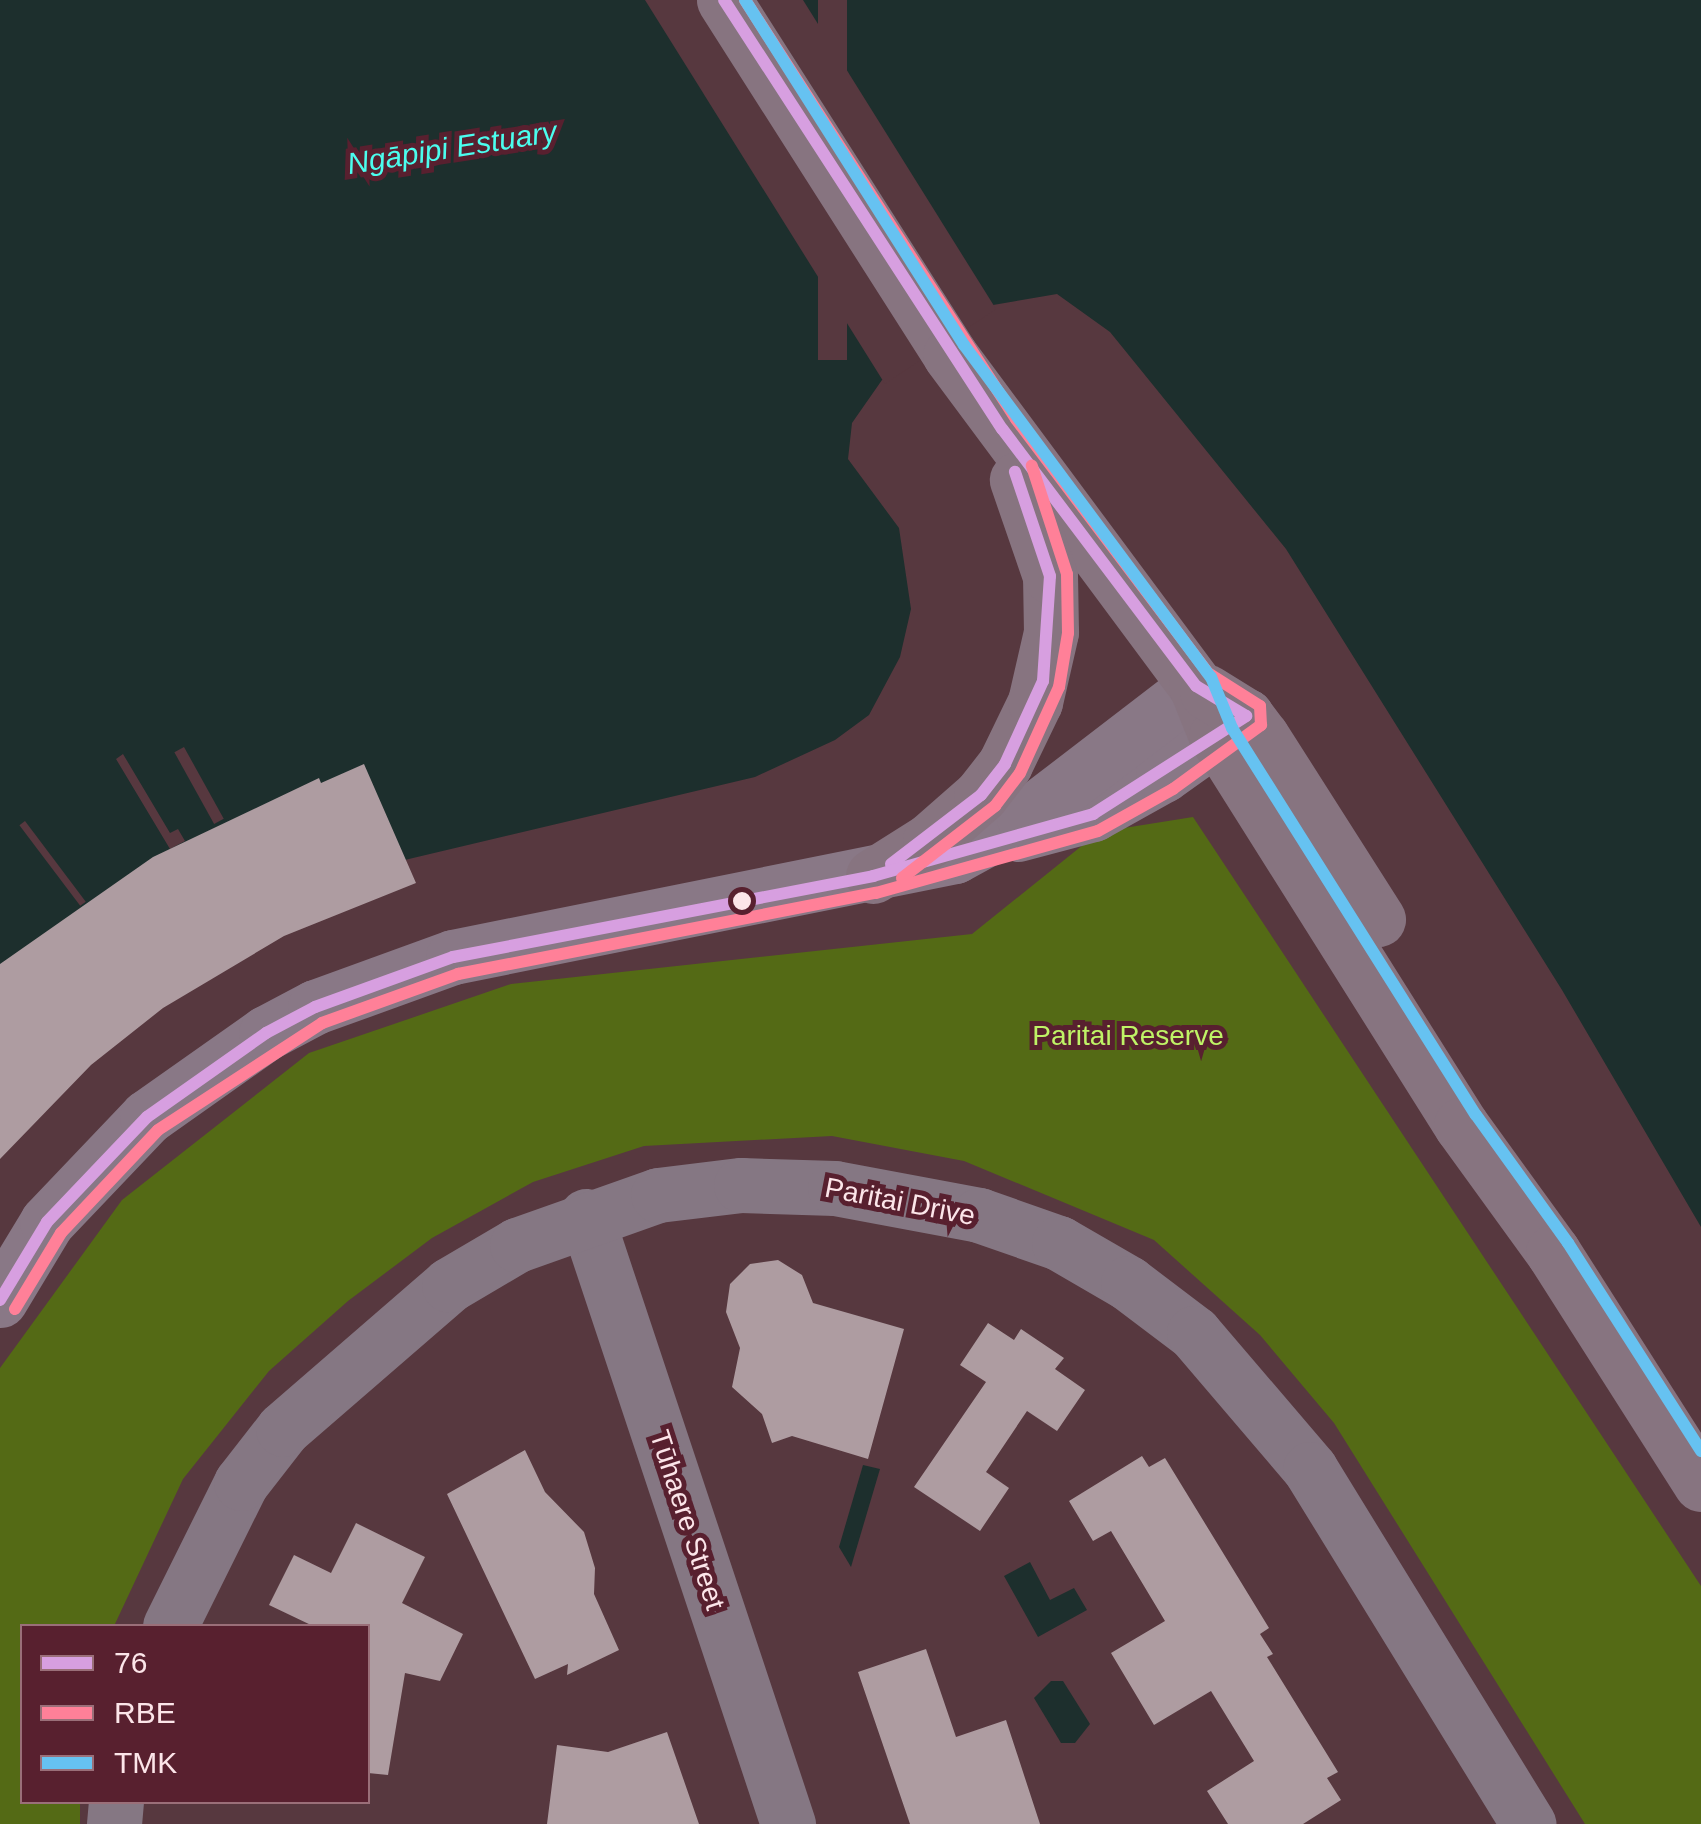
<!DOCTYPE html>
<meta charset="utf-8">
<style>
body{margin:0}
#map{position:relative;width:1701px;height:1824px;overflow:hidden;background:#57383f;font-family:Helvetica,sans-serif}
div>[style]{position:absolute}
.green>*{inset:0;background:#546a15}
.water>*{inset:0;background:#1d2f2d}
.pier>*{inset:0;background:#57383f;transform-origin:0 0}
.building>*{inset:0;background:#ae9ca1}
.minor>*{height:55px;margin:-27.5px;padding:0 27.5px;transform-origin:27.5px;border-radius:27.5px;background:#857783}
.secondary>*{height:55px;margin:-27.5px;padding:0 27.5px;transform-origin:27.5px;border-radius:27.5px;background:#897886}
.primary>*{height:55px;margin:-27.5px;padding:0 27.5px;transform-origin:27.5px;border-radius:27.5px;background:#877480}
.bus-1>*{height:12px;margin:-6px;padding:0 6px;transform-origin:6px;border-radius:6px;background:#d79fe0}
.bus-2>*{height:12px;margin:-6px;padding:0 6px;transform-origin:6px;border-radius:6px;background:#ff8098}
.bus-3>*{height:12px;margin:-6px;padding:0 6px;transform-origin:6px;border-radius:6px;background:#66c2f1}
.dots>*{width:28px;height:28px;translate:-50% -50%;box-sizing:border-box;border:5px solid #58202f;border-radius:50%}
span{translate:-50% -50%;white-space:nowrap;text-align:center;line-height:1.15;-webkit-text-stroke:10px #58202f;paint-order:stroke}
.park-label{font-size:28px;color:#bff366}
.street-label{font-size:28px;color:#fce5e9}
.water-label{font-size:30px;color:#4bfdee;font-style:italic}
.legend{position:absolute;left:20px;top:1624px;width:350px;height:180px;box-sizing:border-box;background:#58202f;border:2px solid #9a6f79;margin:0;padding:12px 18px;list-style:none;font-size:30px;color:#fce5e9}
.legend li{display:flex;align-items:center;gap:20px;height:50px}
.legend b{width:50px;border:2px solid #9a6f79}
</style>
<div id="map">
<div class="green">
<i style="clip-path:polygon(1193px 817px,1701px 1586px,1701px 1824px,1585px 1824px,1334px 1423px,1260px 1335px,1154px 1240px,964px 1161px,832px 1136px,644px 1146px,533px 1182px,432px 1238px,348px 1301px,269px 1371px,183px 1479px,114px 1626px,22px 1626px,22px 1802px,80px 1802px,80px 1824px,0 1824px,0 1368px,122px 1200px,309px 1053px,511px 984px,972px 934px,1099px 832px)"></i>
</div>
<div class="water">
<i style="clip-path:polygon(0 0,1701px 0,1701px 1227px,1562px 990px,1286px 549px,1110px 332px,1057px 294px,993px 305px,882px 380px,852px 423px,848px 459px,899px 528px,911px 609px,900px 657px,869px 715px,835px 740px,755px 777px,333px 877px,0 1116px)"></i>
<i style="clip-path:polygon(863px 1465px,880px 1469px,851px 1567px,839px 1547px)"></i>
<i style="clip-path:polygon(1030px 1562px,1050px 1600px,1074px 1588px,1087px 1610px,1038px 1637px,1004px 1576px)"></i>
<i style="clip-path:polygon(1051px 1681px,1063px 1681px,1090px 1724px,1075px 1743px,1061px 1743px,1034px 1698px)"></i>
</div>
<div class="pier">
<i style="clip-path:polygon(645px 0,803px 0,996px 309px,885px 384px)"></i>
<i style="left:818px;top:0;width:29px;height:360px"></i>
<i style="left:184px;top:747px;width:82px;height:11px;rotate:61deg"></i>
<i style="clip-path:polygon(123px 754px,170px 833px,178px 829px,185px 841px,170px 849px,116px 759px)"></i>
<i style="left:25px;top:821px;width:101px;height:7px;rotate:53deg"></i>
</div>
<div class="building">
<i style="clip-path:polygon(364px 764px,416px 883px,284px 936px,163px 1008px,91px 1065px,0 1159px,0 964px,153px 857px,319px 778px,321px 783px)"></i>
<i style="clip-path:polygon(778px 1260px,802px 1275px,813px 1303px,904px 1329px,868px 1459px,792px 1436px,772px 1443px,762px 1414px,732px 1387px,740px 1348px,726px 1312px,730px 1284px,750px 1264px)"></i>
<i style="clip-path:polygon(988px 1323px,1014px 1340px,1021px 1329px,1064px 1358px,1055px 1369px,1085px 1390px,1057px 1431px,1027px 1411px,986px 1472px,1009px 1488px,980px 1531px,914px 1487px,986px 1382px,960px 1365px)"></i>
<i style="clip-path:polygon(525px 1450px,545px 1492px,584px 1532px,595px 1568px,594px 1594px,619px 1650px,567px 1675px,568px 1664px,535px 1679px,447px 1494px)"></i>
<i style="clip-path:polygon(1142px 1456px,1149px 1467px,1165px 1458px,1269px 1628px,1260px 1634px,1273px 1654px,1267px 1657px,1338px 1772px,1327px 1778px,1341px 1800px,1303px 1824px,1228px 1824px,1207px 1791px,1254px 1761px,1211px 1691px,1154px 1725px,1111px 1653px,1165px 1621px,1111px 1531px,1093px 1541px,1069px 1501px)"></i>
<i style="clip-path:polygon(356px 1523px,425px 1557px,402px 1603px,463px 1634px,440px 1681px,405px 1673px,388px 1775px,368px 1773px,368px 1626px,313px 1626px,269px 1605px,294px 1555px,331px 1573px)"></i>
<i style="clip-path:polygon(926px 1649px,956px 1737px,1006px 1720px,1040px 1824px,910px 1824px,858px 1672px)"></i>
<i style="clip-path:polygon(667px 1732px,699px 1824px,547px 1824px,557px 1745px,608px 1752px)"></i>
</div>
<div class="minor">
<i style="left:586px;top:1216px;width:641px;rotate:71.62deg"></i>
<i style="left:170px;top:1626px;width:160px;rotate:-63.6deg"></i>
<i style="left:241px;top:1483px;width:68px;rotate:-52.1deg"></i>
<i style="left:283px;top:1429px;width:220px;rotate:-40.9deg"></i>
<i style="left:449px;top:1285px;width:79px;rotate:-30.5deg"></i>
<i style="left:517px;top:1245px;width:150px;rotate:-19.5deg"></i>
<i style="left:658px;top:1195px;width:84px;rotate:-6.9deg"></i>
<i style="left:741px;top:1185px;width:94px;rotate:1.8deg"></i>
<i style="left:835px;top:1188px;width:147px;rotate:10.6deg"></i>
<i style="left:979px;top:1215px;width:85px;rotate:19.3deg"></i>
<i style="left:1059px;top:1243px;width:80px;rotate:30.1deg"></i>
<i style="left:1128px;top:1283px;width:83px;rotate:37.1deg"></i>
<i style="left:1194px;top:1333px;width:179px;rotate:49.5deg"></i>
<i style="left:1310px;top:1469px;width:417px;rotate:58.4deg"></i>
<i style="left:114px;top:1824px;width:22px;rotate:-85deg"></i>
</div>
<div class="secondary">
<i style="left:1018px;top:834px;width:78px;rotate:-14.9deg"></i>
<i style="left:1093px;top:814px;width:80px;rotate:-29.1deg"></i>
<i style="left:1163px;top:775px;width:102px;rotate:-35.4deg"></i>
<i style="left:0;top:1300px;width:91px;rotate:-58.9deg"></i>
<i style="left:47px;top:1222px;width:145px;rotate:-46.4deg"></i>
<i style="left:147px;top:1117px;width:146px;rotate:-35.2deg"></i>
<i style="left:266px;top:1033px;width:55px;rotate:-28deg"></i>
<i style="left:315px;top:1007px;width:147px;rotate:-19.9deg"></i>
<i style="left:453px;top:957px;width:512px;rotate:-11.38deg"></i>
<i style="left:955px;top:856px;width:79px;rotate:-28.8deg"></i>
<i style="left:1024px;top:818px;width:217px;rotate:-37.5deg"></i>
</div>
<div class="primary">
<i style="left:724px;top:0;width:421px;rotate:57.5deg"></i>
<i style="left:950px;top:355px;width:412px;rotate:53.4deg"></i>
<i style="left:1196px;top:686px;width:54px;rotate:68.2deg"></i>
<i style="left:1216px;top:736px;width:460px;rotate:57.8deg"></i>
<i style="left:1461px;top:1125px;width:157px;rotate:54.1deg"></i>
<i style="left:1553px;top:1252px;width:275px;rotate:57.5deg"></i>
<i style="left:1207px;top:692px;width:46px;rotate:31.6deg"></i>
<i style="left:1246px;top:716px;width:26px;rotate:53deg"></i>
<i style="left:1262px;top:737px;width:216px;rotate:57.5deg"></i>
<i style="left:873px;top:876px;width:67px;rotate:-32.3deg"></i>
<i style="left:930px;top:840px;width:68px;rotate:-41.4deg"></i>
<i style="left:981px;top:795px;width:39px;rotate:-52deg"></i>
<i style="left:1005px;top:764px;width:69px;rotate:-64.2deg"></i>
<i style="left:1035px;top:702px;width:72px;rotate:-77.1deg"></i>
<i style="left:1051px;top:632px;width:56px;rotate:-91deg"></i>
<i style="left:1050px;top:576px;width:102px;rotate:-109deg"></i>
</div>
<div class="bus-1">
<i style="left:891px;top:864px;width:113px;rotate:-37.5deg"></i>
<i style="left:981px;top:795px;width:39px;rotate:-52deg"></i>
<i style="left:1005px;top:764px;width:91px;rotate:-65.4deg"></i>
<i style="left:1043px;top:681px;width:105px;rotate:-86.2deg"></i>
<i style="left:1050px;top:576px;width:110px;rotate:-108.6deg"></i>
<i style="left:0;top:1300px;width:91px;rotate:-58.9deg"></i>
<i style="left:47px;top:1222px;width:145px;rotate:-46.4deg"></i>
<i style="left:147px;top:1117px;width:146px;rotate:-35.2deg"></i>
<i style="left:266px;top:1033px;width:55px;rotate:-28deg"></i>
<i style="left:315px;top:1007px;width:147px;rotate:-19.9deg"></i>
<i style="left:453px;top:957px;width:428px;rotate:-10.9deg"></i>
<i style="left:873px;top:876px;width:229px;rotate:-15.7deg"></i>
<i style="left:1093px;top:814px;width:182px;rotate:-32.6deg"></i>
<i style="left:1246px;top:716px;width:58px;rotate:-149deg"></i>
<i style="left:1196px;top:686px;width:322px;rotate:-127deg"></i>
<i style="left:1002px;top:429px;width:511px;rotate:-122.94deg"></i>
</div>
<div class="bus-2">
<i style="left:902px;top:878px;width:118px;rotate:-37.7deg"></i>
<i style="left:995px;top:806px;width:41px;rotate:-52.9deg"></i>
<i style="left:1020px;top:773px;width:94px;rotate:-65.6deg"></i>
<i style="left:1059px;top:687px;width:55px;rotate:-80.5deg"></i>
<i style="left:1068px;top:633px;width:59px;rotate:-91deg"></i>
<i style="left:1067px;top:574px;width:114px;rotate:-108deg"></i>
<i style="left:15px;top:1309px;width:89px;rotate:-58.8deg"></i>
<i style="left:61px;top:1233px;width:141px;rotate:-46.7deg"></i>
<i style="left:158px;top:1130px;width:196px;rotate:-33.1deg"></i>
<i style="left:322px;top:1023px;width:145px;rotate:-19.8deg"></i>
<i style="left:458px;top:974px;width:426px;rotate:-11deg"></i>
<i style="left:876px;top:893px;width:230px;rotate:-15.6deg"></i>
<i style="left:1098px;top:831px;width:86px;rotate:-29.2deg"></i>
<i style="left:1173px;top:789px;width:109px;rotate:-36deg"></i>
<i style="left:1261px;top:725px;width:19px;rotate:-93deg"></i>
<i style="left:1260px;top:706px;width:62px;rotate:-147.6deg"></i>
<i style="left:1208px;top:673px;width:318px;rotate:-127.1deg"></i>
<i style="left:1016px;top:419px;width:499px;rotate:-122.9deg"></i>
</div>
<div class="bus-3">
<i style="left:745px;top:0;width:409px;rotate:57.6deg"></i>
<i style="left:964px;top:345px;width:414px;rotate:53.4deg"></i>
<i style="left:1211px;top:677px;width:55px;rotate:67.6deg"></i>
<i style="left:1232px;top:728px;width:457px;rotate:57.8deg"></i>
<i style="left:1476px;top:1115px;width:158px;rotate:54.3deg"></i>
<i style="left:1568px;top:1243px;width:247px;rotate:57.4deg"></i>
</div>
<div class="dots">
<i style="left:742px;top:901px;background:#fce5e9"></i>
</div>
<div class="park-label">
<span style="left:1128px;top:1036px">Paritai Reserve</span>
</div>
<div class="street-label">
<span style="left:900px;top:1202px;rotate:11deg">Paritai Drive</span>
<span style="left:687px;top:1520px;rotate:72deg">Tūhaere Street</span>
</div>
<div class="water-label">
<span style="left:452px;top:148px;rotate:-9deg">Ngāpipi Estuary</span>
</div>
<ul class="legend">
<li><b style="height:12px;background:#d79fe0"></b>76</li>
<li><b style="height:12px;background:#ff8098"></b>RBE</li>
<li><b style="height:12px;background:#66c2f1"></b>TMK</li>
</ul>
</div>
